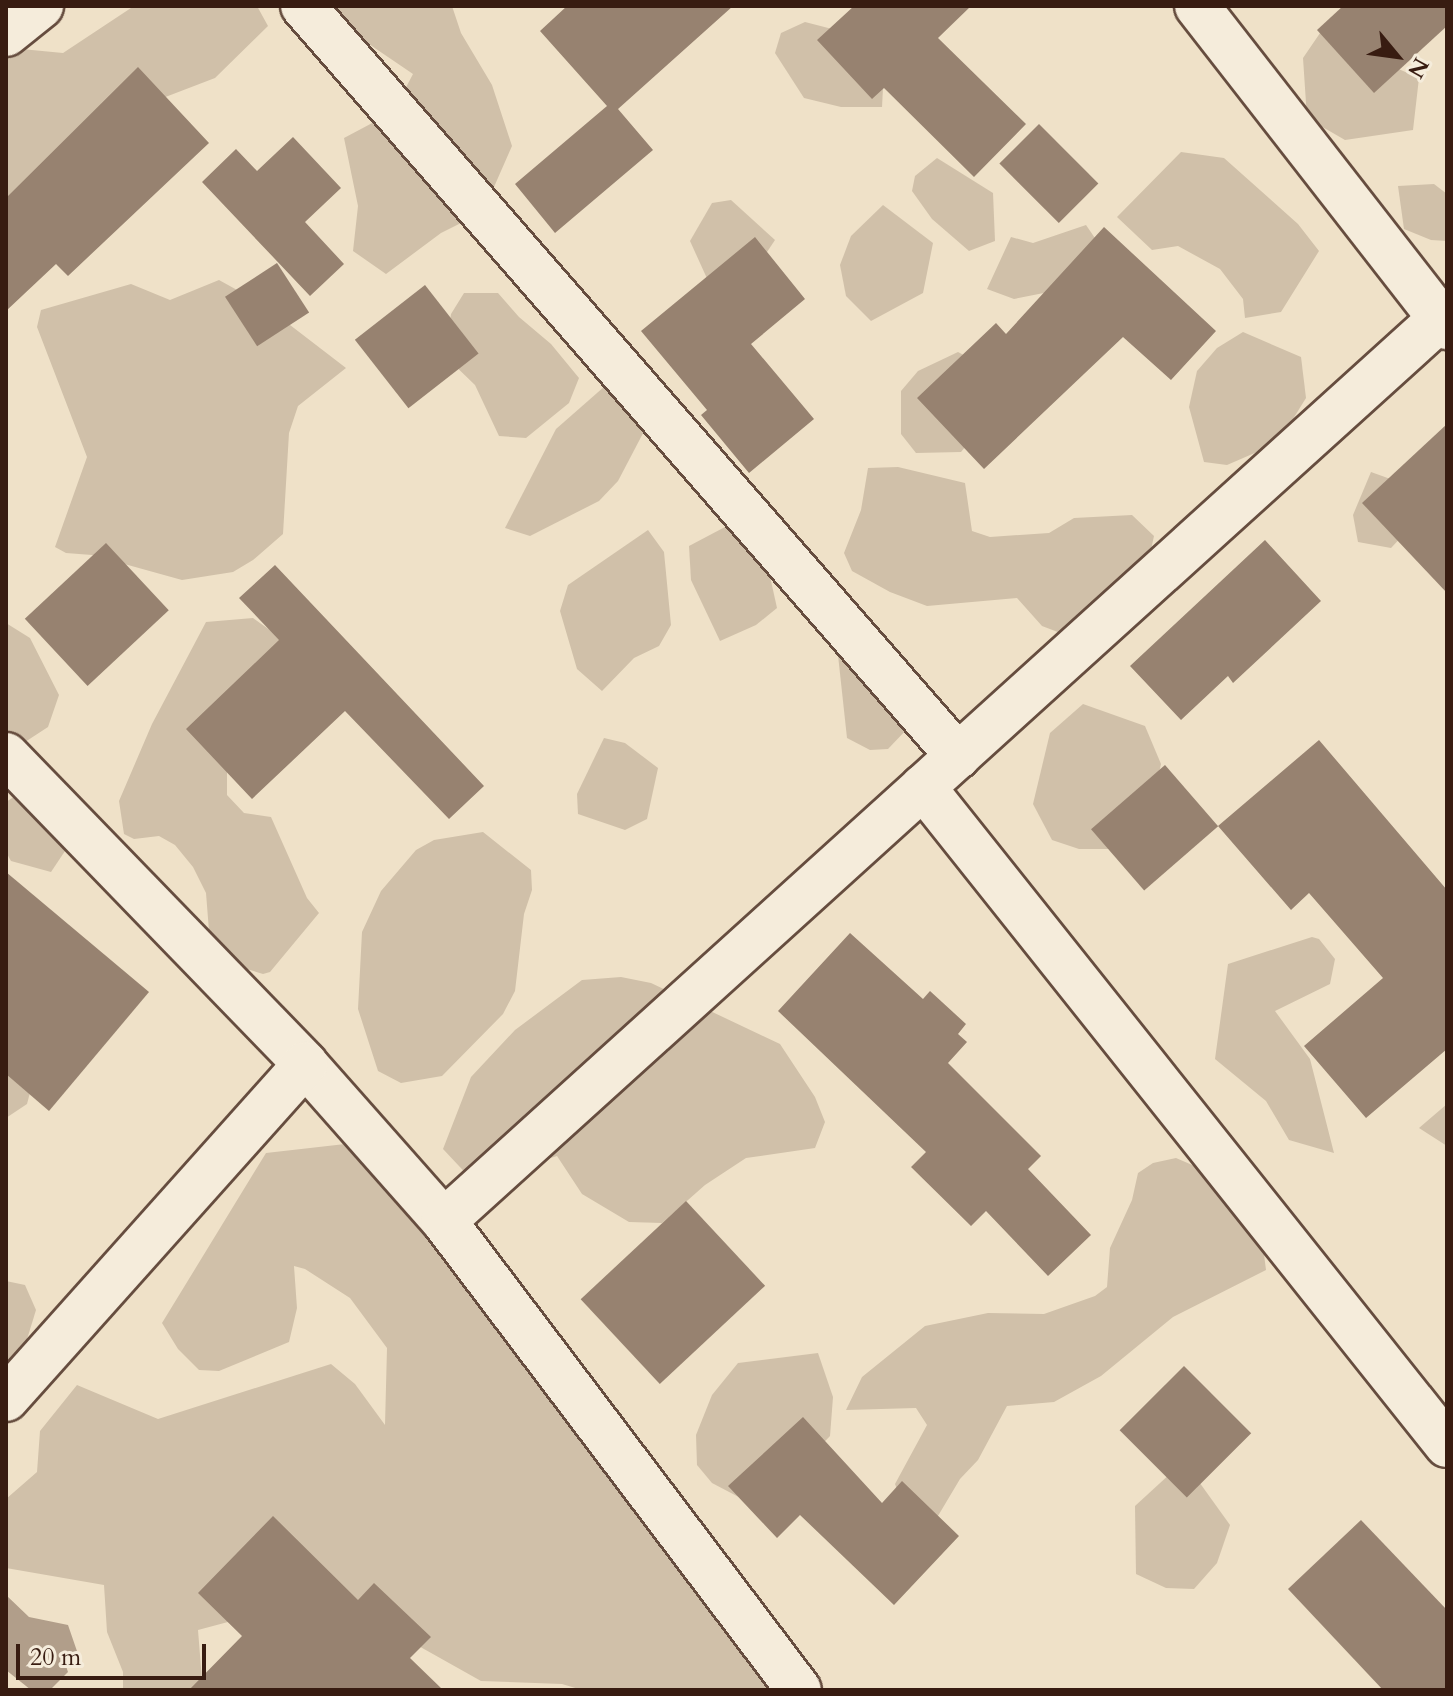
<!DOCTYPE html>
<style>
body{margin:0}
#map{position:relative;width:1453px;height:1696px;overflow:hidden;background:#efe1c8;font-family:Cardo,serif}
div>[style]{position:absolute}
.green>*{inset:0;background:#d0c0a9}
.water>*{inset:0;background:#b19e8a}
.building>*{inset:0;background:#978270;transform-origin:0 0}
.roads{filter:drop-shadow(2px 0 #664d3f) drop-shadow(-2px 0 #664d3f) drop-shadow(0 2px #664d3f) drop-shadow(0 -2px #664d3f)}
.minor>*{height:44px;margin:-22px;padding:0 22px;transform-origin:22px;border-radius:22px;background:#f5ecdb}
span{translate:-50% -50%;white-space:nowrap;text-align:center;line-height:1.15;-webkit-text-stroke:6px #f5ecdb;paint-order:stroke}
.frame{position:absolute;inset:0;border:8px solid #381c11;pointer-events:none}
.north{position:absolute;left:1357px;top:16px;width:80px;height:80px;-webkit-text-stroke:6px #f5ecdb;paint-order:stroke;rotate:119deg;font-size:22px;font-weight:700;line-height:32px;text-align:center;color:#381c11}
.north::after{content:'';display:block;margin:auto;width:28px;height:36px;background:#381c11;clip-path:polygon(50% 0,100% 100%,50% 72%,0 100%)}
.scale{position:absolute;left:16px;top:1644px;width:190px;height:36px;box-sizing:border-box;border:4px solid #381c11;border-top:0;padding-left:10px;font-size:24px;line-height:28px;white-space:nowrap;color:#381c11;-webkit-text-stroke:6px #f5ecdb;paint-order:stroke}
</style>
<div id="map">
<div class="green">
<i style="clip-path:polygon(134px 6px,257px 6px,268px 26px,215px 78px,108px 119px,6px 252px,6px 54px,11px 48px,63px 53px)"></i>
<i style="clip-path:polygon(313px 6px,452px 6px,461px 33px,492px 85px,512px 146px,483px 212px,441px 233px,386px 274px,353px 251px,358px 206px,344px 138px,393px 112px,413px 74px)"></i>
<i style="clip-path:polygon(1331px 17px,1385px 63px,1419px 78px,1413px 130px,1345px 140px,1307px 118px,1303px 58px)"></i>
<i style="clip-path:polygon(805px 22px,836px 30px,884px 69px,882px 107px,841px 107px,804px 98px,775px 53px,781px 33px)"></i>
<i style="clip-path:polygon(1181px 152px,1224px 158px,1298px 224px,1319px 251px,1281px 312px,1245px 318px,1243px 299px,1220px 269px,1178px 246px,1152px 250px,1117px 217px)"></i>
<i style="clip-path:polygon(937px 158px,993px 193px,995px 241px,969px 251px,932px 219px,912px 191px,915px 176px)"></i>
<i style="clip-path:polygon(1434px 184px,1447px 194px,1447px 241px,1431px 240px,1404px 229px,1398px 186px)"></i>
<i style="clip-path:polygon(731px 200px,775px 240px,745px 285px,710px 285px,690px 241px,712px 203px)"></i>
<i style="clip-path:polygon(883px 205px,933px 243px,923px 293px,871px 321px,846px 296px,840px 265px,851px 236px)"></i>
<i style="clip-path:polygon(1086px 225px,1099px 244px,1064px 289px,1014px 299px,987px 289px,1011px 237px,1033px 243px)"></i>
<i style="clip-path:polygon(219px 280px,264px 305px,346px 368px,298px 406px,289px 433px,283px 534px,253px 560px,233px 572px,182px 580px,92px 555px,66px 553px,55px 547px,87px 457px,37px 327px,41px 310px,131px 284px,170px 300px)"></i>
<i style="clip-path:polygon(464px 293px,498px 293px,519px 317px,551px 344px,579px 378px,569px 403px,526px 438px,499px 436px,475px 385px,445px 356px,451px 314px)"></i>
<i style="clip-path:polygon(1243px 332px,1301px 357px,1306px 398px,1278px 443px,1227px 465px,1204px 462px,1189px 407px,1197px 371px,1217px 348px)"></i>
<i style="clip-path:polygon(958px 352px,1007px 378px,983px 425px,961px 452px,916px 453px,901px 434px,901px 391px,918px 371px)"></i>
<i style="clip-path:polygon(605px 386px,651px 418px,618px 481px,599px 501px,530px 536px,505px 528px,556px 429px)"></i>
<i style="clip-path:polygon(898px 467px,965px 483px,972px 531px,990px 537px,1049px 533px,1074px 518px,1132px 515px,1154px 536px,1140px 600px,1105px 650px,1042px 626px,1017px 598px,927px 606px,890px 592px,852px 571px,844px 553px,861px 510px,868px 468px)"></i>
<i style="clip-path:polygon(1371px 472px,1396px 481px,1419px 518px,1391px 548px,1358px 542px,1353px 515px)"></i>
<i style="clip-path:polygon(725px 527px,763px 545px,777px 608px,756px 625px,720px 641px,691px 580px,689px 546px)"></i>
<i style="clip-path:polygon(648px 530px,664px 552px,671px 625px,659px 646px,634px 658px,602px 691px,577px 669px,560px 611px,568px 585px)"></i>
<i style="clip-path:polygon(253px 618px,281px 638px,227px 750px,227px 795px,244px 813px,271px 817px,307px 898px,319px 913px,270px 972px,263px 974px,240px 967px,209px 931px,206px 893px,193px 867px,175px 845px,159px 836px,134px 839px,124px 834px,119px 801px,152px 724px,206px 622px)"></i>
<i style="clip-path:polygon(6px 623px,30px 638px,59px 695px,48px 727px,25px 742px,6px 775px)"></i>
<i style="clip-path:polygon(852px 630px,890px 641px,921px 678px,928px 707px,888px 749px,870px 750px,847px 738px,838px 655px)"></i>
<i style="clip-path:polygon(1083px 704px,1145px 726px,1161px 764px,1146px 832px,1112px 849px,1079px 849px,1052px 840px,1033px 804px,1050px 733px)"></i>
<i style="clip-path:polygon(604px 738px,625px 743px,658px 768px,647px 819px,625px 830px,578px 814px,577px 794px)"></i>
<i style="clip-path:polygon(29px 787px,67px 848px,51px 872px,11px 861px,6px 852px,6px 802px)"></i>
<i style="clip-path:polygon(483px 832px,531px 870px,532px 890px,524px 914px,515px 991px,503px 1014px,442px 1076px,401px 1083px,378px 1071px,358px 1009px,362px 932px,381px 891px,416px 850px,434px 840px)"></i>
<i style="clip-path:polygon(1312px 937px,1319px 939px,1335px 959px,1330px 984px,1275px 1011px,1310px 1059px,1334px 1153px,1289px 1140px,1266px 1101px,1215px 1059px,1228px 964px)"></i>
<i style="clip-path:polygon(621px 977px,651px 983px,780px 1044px,815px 1097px,825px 1122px,815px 1148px,746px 1158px,705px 1185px,662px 1223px,629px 1222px,582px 1194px,557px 1156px,474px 1182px,443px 1149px,471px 1077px,515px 1030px,582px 980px)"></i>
<i style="clip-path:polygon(6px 1054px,33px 1081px,27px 1104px,6px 1118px)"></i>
<i style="clip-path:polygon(1447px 1104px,1447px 1146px,1419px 1128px)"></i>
<i style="clip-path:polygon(354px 1143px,547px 1396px,623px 1467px,667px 1557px,709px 1580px,789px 1690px,582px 1690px,562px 1684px,481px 1681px,383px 1626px,311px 1600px,198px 1630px,202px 1680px,212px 1690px,123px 1690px,123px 1672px,107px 1632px,104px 1585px,6px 1568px,6px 1499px,37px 1472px,40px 1431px,77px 1385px,158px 1419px,331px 1364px,355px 1384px,385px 1425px,387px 1348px,350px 1298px,305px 1269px,294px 1266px,297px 1308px,289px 1342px,219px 1371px,199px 1370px,178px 1349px,162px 1323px,266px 1153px)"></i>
<i style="clip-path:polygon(1176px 1158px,1213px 1174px,1260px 1223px,1266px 1270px,1173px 1317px,1101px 1376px,1054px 1402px,1007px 1406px,978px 1460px,960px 1479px,932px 1526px,906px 1513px,895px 1484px,927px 1425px,916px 1408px,846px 1410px,862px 1377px,925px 1326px,988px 1313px,1044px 1314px,1095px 1296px,1107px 1287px,1110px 1248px,1132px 1200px,1138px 1173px,1153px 1163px)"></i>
<i style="clip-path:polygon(6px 1281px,25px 1285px,36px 1310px,24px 1349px,6px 1364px)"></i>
<i style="clip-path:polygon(818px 1353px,833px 1397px,830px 1436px,771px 1498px,752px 1504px,712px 1483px,697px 1465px,696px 1435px,712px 1395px,738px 1363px)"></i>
<i style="clip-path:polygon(1184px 1461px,1230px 1525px,1217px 1563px,1194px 1589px,1166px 1588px,1136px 1574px,1135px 1506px)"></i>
</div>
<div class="water">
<i style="clip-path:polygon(6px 1595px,29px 1617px,68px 1625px,79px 1657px,64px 1660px,68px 1672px,52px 1688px,31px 1690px,6px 1670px)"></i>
</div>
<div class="building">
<i style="clip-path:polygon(567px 6px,733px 6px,618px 109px,653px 150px,555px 233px,515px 184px,607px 106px,540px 31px)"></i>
<i style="clip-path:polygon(854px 6px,971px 6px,938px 38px,1026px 124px,974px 177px,884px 88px,872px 99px,817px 40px)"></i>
<i style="clip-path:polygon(1343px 6px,1447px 6px,1447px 26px,1374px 93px,1317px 30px)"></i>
<i style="clip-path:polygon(138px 67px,209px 143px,68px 276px,56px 264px,6px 311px,6px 198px)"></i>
<i style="left:1039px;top:124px;width:84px;height:56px;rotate:45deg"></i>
<i style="clip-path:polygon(293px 137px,341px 188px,305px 222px,344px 264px,310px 296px,202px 182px,236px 149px,257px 171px)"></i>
<i style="clip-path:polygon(1104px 227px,1216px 331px,1171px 380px,1123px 337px,984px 469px,917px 398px,996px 323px,1006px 334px)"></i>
<i style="clip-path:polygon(755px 237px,805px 299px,751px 344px,814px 419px,749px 473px,701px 415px,707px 410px,641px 331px)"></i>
<i style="left:277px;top:263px;width:59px;height:62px;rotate:57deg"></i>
<i style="left:425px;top:285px;width:87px;height:89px;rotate:52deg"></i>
<i style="clip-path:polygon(1447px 424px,1447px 593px,1362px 503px)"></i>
<i style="clip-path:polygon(1265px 540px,1321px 601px,1233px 683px,1228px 676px,1181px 720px,1130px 666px)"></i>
<i style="left:106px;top:543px;width:92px;height:111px;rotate:47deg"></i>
<i style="clip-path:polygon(275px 565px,484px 786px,449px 819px,345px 711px,252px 799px,186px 729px,279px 640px,239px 598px)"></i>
<i style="clip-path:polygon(1319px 740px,1447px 890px,1447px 1049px,1366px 1118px,1304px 1046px,1383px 978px,1309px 893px,1291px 910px,1218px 826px)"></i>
<i style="left:1165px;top:765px;width:81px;height:98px;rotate:49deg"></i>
<i style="clip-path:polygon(6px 872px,149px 992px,49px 1111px,6px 1074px)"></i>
<i style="clip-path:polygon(850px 933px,923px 999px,930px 991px,966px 1024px,958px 1034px,967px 1042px,948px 1063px,1041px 1156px,1028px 1169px,1091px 1235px,1048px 1276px,986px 1211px,971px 1226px,911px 1167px,926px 1152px,778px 1011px)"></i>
<i style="left:686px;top:1201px;width:116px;height:144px;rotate:47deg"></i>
<i style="left:1184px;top:1366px;width:95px;height:91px;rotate:45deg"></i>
<i style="clip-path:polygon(803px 1417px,882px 1503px,902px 1481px,959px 1536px,894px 1605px,800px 1515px,777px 1538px,728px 1486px)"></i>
<i style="clip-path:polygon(273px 1516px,358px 1600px,374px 1583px,431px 1637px,410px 1658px,443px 1690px,189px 1690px,242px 1636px,198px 1593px)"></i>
<i style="clip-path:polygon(1361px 1520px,1447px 1610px,1447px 1690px,1383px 1690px,1288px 1589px)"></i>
</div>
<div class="roads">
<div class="minor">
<i style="left:303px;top:6px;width:996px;rotate:48.87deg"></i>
<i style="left:1197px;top:6px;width:407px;rotate:52.1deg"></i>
<i style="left:6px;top:34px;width:45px;rotate:-38.7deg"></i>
<i style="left:6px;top:755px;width:430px;rotate:45.9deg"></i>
<i style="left:305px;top:1064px;width:210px;rotate:48.5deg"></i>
<i style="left:444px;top:1221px;width:588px;rotate:52.88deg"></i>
<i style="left:923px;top:787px;width:841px;rotate:51.47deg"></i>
<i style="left:444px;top:1221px;width:1344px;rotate:-42.16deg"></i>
<i style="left:6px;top:1399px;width:449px;rotate:-48.2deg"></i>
</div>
</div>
<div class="frame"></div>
<div class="north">N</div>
<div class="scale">20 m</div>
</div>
